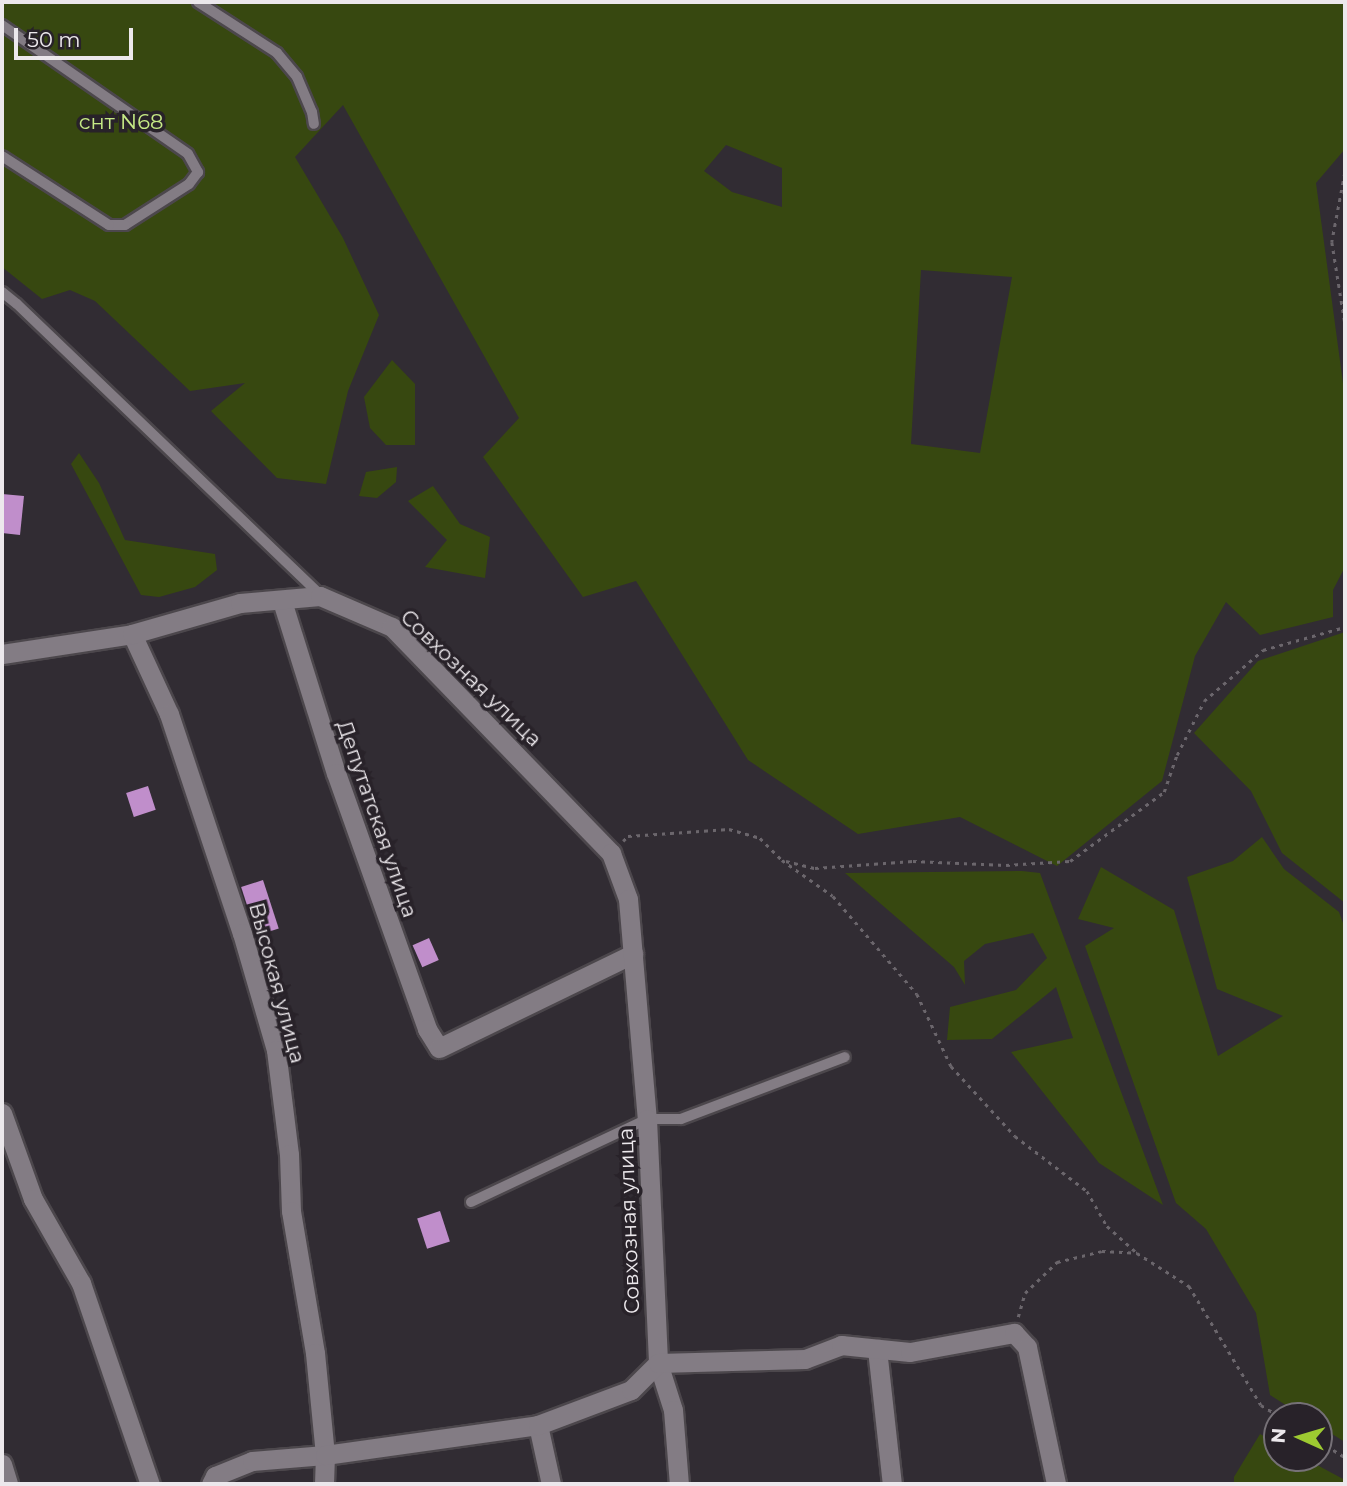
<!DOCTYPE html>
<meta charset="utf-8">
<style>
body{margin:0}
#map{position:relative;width:1347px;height:1486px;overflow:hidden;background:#312c33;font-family:Montserrat,sans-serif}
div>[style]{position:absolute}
.green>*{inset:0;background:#374810}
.building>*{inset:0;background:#c08ecb;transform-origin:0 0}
.path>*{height:2.5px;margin-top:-1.25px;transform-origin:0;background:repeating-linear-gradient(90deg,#6b666c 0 3.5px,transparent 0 8.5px)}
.roads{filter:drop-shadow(2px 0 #4c474c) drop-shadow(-2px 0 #4c474c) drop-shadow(0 2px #4c474c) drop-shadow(0 -2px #4c474c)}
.lane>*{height:10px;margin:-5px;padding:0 5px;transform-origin:5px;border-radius:5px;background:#837c84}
.street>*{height:19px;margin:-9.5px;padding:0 9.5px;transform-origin:9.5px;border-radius:9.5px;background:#837c84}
span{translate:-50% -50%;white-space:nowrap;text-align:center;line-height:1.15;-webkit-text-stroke:7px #282229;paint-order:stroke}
.park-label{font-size:21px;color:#c6ea86}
.street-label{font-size:21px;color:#ece8ec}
.frame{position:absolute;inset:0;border:4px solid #ece8ec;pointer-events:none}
.north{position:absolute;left:1263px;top:1402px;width:70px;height:70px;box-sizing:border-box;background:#282229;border:2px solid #767177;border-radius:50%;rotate:274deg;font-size:19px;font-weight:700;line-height:28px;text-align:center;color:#ece8ec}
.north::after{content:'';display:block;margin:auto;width:24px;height:32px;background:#9dca31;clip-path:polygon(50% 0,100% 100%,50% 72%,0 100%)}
.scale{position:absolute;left:14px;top:28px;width:119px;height:32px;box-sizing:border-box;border:4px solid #ece8ec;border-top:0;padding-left:9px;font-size:21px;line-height:24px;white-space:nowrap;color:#ece8ec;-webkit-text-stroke:5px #282229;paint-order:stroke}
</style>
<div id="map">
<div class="green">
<i style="clip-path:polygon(evenodd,2px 2px,1345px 2px,1345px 149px,1316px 183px,1345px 398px,1345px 567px,1333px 590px,1333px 617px,1260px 635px,1226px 602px,1195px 656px,1162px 781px,1057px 866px,960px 817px,858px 834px,748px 760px,636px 581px,583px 597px,483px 457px,519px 418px,343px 105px,295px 157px,343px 238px,379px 315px,348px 391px,326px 484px,277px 478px,211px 411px,245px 383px,190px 391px,95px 301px,70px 290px,42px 299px,2px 267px,2px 2px,726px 145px,782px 168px,782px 207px,732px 192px,704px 171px,726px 145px,2px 2px,921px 270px,1012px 277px,980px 453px,911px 444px,921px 270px)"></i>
<i style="clip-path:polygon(392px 360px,415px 384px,415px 445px,386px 445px,370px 428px,364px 397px)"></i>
<i style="clip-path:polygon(79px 453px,99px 483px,125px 540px,215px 554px,217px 570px,195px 587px,159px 597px,141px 595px,71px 464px)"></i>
<i style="clip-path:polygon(397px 467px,396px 482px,377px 498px,359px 496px,366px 472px)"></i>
<i style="clip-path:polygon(433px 486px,460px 524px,490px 537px,485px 578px,425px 567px,447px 540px,408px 501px)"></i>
<i style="clip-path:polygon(1345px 632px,1345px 903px,1282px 853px,1251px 791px,1194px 733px,1258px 661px)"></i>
<i style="clip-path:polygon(1262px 837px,1284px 869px,1339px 912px,1345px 928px,1345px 1442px,1319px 1426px,1319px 1416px,1303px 1416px,1270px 1395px,1256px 1313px,1206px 1229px,1176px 1203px,1085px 946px,1114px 928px,1078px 919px,1101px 867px,1174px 910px,1218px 1056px,1283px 1016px,1217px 989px,1187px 877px,1233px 861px)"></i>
<i style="clip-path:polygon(1022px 871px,1040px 873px,1163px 1205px,1099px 1163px,1011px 1052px,1073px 1038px,1056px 987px,992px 1039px,947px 1040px,950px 1007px,1016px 990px,1047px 958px,1033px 933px,985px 944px,964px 961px,965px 985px,954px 967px,845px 873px)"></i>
<i style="clip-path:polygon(1260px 1434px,1277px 1443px,1277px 1458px,1304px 1458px,1345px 1480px,1345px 1484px,1234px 1484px,1234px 1477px)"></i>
</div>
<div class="building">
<i style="clip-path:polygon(2px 494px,24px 496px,20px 535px,2px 533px)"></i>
<i style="left:148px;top:786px;width:25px;height:23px;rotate:72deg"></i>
<i style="left:263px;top:880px;width:51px;height:23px;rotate:72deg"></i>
<i style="left:429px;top:938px;width:24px;height:18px;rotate:66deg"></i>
<i style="left:440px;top:1211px;width:32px;height:24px;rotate:72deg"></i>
</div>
<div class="path">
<i style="left:1345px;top:173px;width:70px;rotate:100.7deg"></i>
<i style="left:1332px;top:242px;width:82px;rotate:80.9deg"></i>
<i style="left:623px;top:841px;width:7px;rotate:-45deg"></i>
<i style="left:628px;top:836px;width:101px;rotate:-4deg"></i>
<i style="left:729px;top:829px;width:32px;rotate:16deg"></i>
<i style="left:760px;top:838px;width:31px;rotate:45deg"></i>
<i style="left:782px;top:860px;width:62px;rotate:35.2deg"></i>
<i style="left:833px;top:896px;width:129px;rotate:49.4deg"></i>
<i style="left:917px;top:994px;width:80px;rotate:64.7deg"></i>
<i style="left:951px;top:1066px;width:95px;rotate:47.6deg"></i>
<i style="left:1015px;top:1136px;width:91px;rotate:37.4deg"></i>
<i style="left:1087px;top:1191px;width:40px;rotate:60.3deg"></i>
<i style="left:1107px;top:1226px;width:40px;rotate:42deg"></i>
<i style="left:1137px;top:1253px;width:62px;rotate:32.4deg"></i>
<i style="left:1189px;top:1286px;width:139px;rotate:58.8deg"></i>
<i style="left:1261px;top:1405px;width:21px;rotate:31deg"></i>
<i style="left:786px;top:861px;width:30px;rotate:14deg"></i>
<i style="left:815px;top:868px;width:98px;rotate:-4.1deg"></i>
<i style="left:913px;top:861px;width:93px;rotate:2.5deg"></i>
<i style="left:1006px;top:865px;width:64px;rotate:-3.6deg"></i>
<i style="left:1070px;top:861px;width:117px;rotate:-36.3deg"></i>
<i style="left:1164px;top:792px;width:39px;rotate:-71deg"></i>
<i style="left:1177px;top:755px;width:60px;rotate:-63.4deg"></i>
<i style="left:1204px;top:701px;width:78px;rotate:-40.8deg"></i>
<i style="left:1263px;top:650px;width:85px;rotate:-15.7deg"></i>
<i style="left:1018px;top:1317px;width:25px;rotate:-74deg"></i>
<i style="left:1025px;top:1293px;width:45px;rotate:-44.1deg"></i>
<i style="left:1057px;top:1262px;width:46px;rotate:-13.7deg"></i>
<i style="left:1102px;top:1251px;width:35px;rotate:3deg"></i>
<i style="left:1319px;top:1441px;width:31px;rotate:32deg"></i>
</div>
<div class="roads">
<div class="lane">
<i style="left:198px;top:2px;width:94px;rotate:32.8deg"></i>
<i style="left:277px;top:53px;width:31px;rotate:50deg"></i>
<i style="left:297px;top:77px;width:38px;rotate:67deg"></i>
<i style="left:312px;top:112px;width:12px;rotate:81deg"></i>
<i style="left:2px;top:25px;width:226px;rotate:34.7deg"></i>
<i style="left:188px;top:154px;width:21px;rotate:61deg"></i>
<i style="left:198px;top:172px;width:15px;rotate:127deg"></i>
<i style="left:189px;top:184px;width:76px;rotate:147.4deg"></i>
<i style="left:125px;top:225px;width:16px;rotate:180deg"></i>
<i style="left:109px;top:225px;width:127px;rotate:-147.2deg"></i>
<i style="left:2px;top:292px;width:19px;rotate:39deg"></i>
<i style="left:17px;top:304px;width:420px;rotate:43.8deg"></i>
<i style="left:471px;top:1202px;width:195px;rotate:-25.2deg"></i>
<i style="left:647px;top:1119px;width:34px"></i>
<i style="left:681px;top:1119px;width:175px;rotate:-20.7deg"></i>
</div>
<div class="street">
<i style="left:282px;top:601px;width:180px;rotate:72.6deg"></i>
<i style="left:336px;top:773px;width:272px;rotate:70.4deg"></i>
<i style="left:427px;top:1029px;width:22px;rotate:58deg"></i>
<i style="left:439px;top:1048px;width:216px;rotate:-25.9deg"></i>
<i style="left:132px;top:634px;width:88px;rotate:65.2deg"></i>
<i style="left:169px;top:714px;width:231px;rotate:71.6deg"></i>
<i style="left:242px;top:933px;width:122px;rotate:73.8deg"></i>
<i style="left:276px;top:1050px;width:105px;rotate:82.9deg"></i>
<i style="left:289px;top:1154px;width:57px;rotate:88deg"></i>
<i style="left:291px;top:1211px;width:144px;rotate:80.4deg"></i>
<i style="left:315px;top:1353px;width:102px;rotate:84.4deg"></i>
<i style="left:325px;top:1455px;width:29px;rotate:92deg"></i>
<i style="left:2px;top:654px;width:132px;rotate:-8.7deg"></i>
<i style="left:132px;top:634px;width:112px;rotate:-16deg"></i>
<i style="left:240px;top:603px;width:80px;rotate:-5deg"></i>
<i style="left:320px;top:596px;width:78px;rotate:23.3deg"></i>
<i style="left:392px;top:627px;width:315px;rotate:45.9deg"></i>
<i style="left:611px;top:853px;width:49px;rotate:69.7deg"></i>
<i style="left:628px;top:899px;width:221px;rotate:85.1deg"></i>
<i style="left:647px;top:1119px;width:244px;rotate:87.4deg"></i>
<i style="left:658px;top:1363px;width:49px;rotate:72.3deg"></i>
<i style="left:673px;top:1410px;width:74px;rotate:85.4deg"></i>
<i style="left:2px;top:1113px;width:91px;rotate:70.2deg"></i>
<i style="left:33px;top:1199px;width:97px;rotate:60.3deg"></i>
<i style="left:81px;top:1283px;width:213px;rotate:71.1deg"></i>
<i style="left:877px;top:1349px;width:136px;rotate:83.7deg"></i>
<i style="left:538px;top:1425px;width:60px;rotate:77.6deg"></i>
<i style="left:2px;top:1464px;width:21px;rotate:73deg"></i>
<i style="left:211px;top:1484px;width:9px;rotate:-63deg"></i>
<i style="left:215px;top:1476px;width:40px;rotate:-22deg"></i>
<i style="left:252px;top:1461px;width:73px;rotate:-4.7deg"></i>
<i style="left:325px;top:1455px;width:215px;rotate:-8deg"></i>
<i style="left:538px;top:1425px;width:99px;rotate:-20.6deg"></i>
<i style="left:631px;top:1390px;width:38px;rotate:-45deg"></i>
<i style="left:658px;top:1363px;width:147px;rotate:-1.6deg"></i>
<i style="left:805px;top:1359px;width:39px;rotate:-21deg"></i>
<i style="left:841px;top:1345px;width:69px;rotate:5.8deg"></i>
<i style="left:910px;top:1352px;width:106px;rotate:-10.4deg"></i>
<i style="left:1014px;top:1333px;width:19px;rotate:47deg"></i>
<i style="left:1027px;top:1347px;width:140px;rotate:78deg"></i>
</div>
</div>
<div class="park-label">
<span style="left:121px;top:122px">снт N68</span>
</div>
<div class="street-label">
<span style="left:471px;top:678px;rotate:44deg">Совхозная улица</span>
<span style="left:377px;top:819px;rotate:71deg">Депутатская улица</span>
<span style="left:277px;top:983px;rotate:75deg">Высокая улица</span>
<span style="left:629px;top:1221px;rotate:-92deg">Совхозная улица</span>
</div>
<div class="frame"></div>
<div class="north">N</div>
<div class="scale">50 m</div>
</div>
